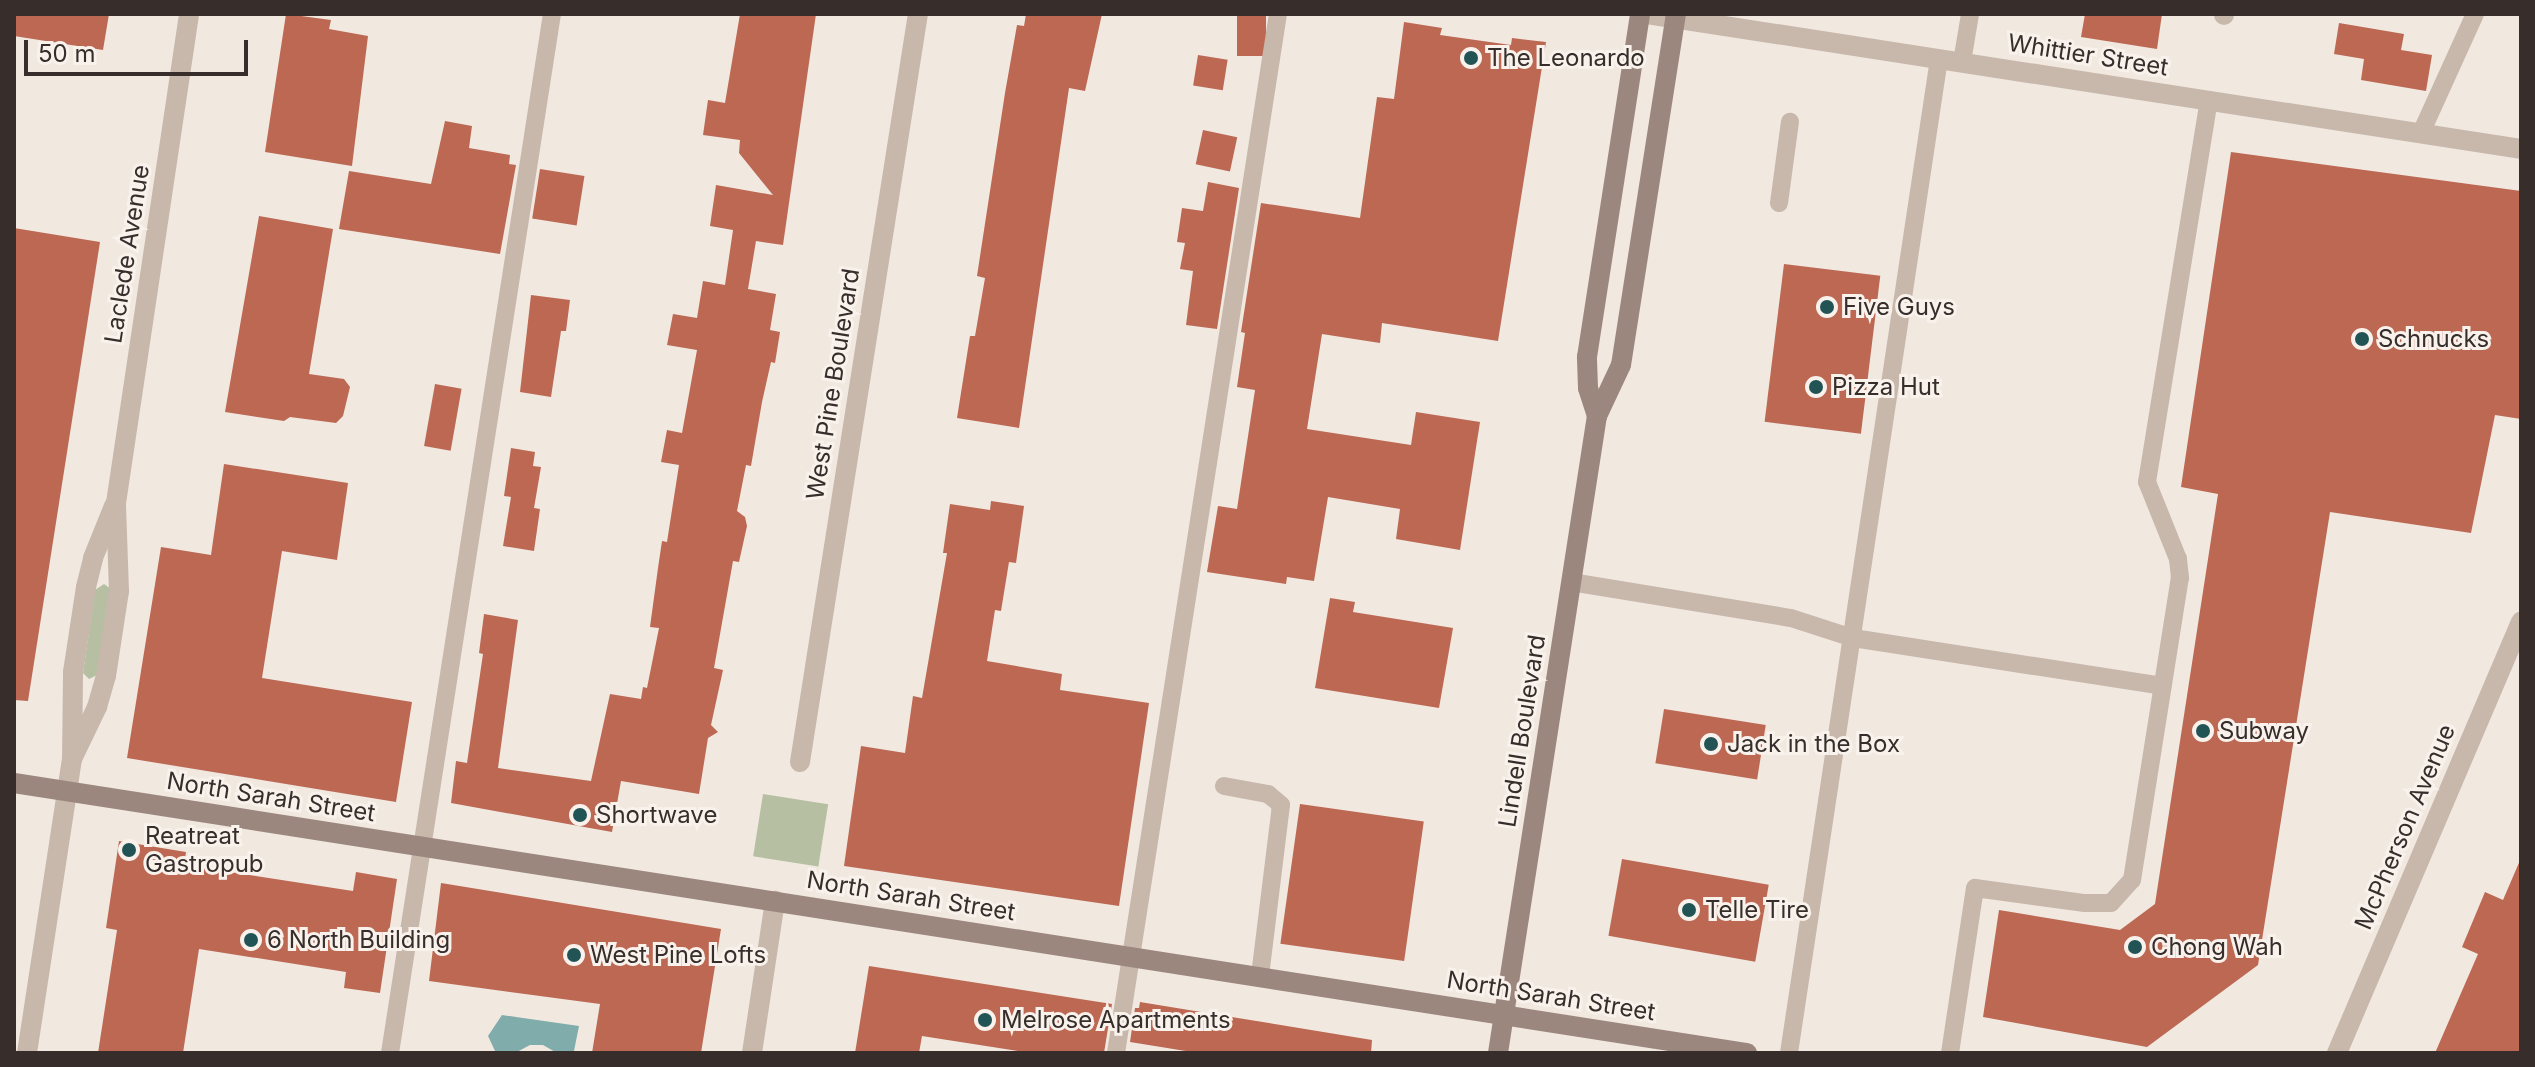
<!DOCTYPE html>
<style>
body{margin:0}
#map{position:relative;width:2535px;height:1067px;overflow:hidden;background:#f1e8e0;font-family:Inter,sans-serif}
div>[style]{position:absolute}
.green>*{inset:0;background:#b6bfa1;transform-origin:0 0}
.water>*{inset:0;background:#81acac}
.building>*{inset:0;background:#bc6853;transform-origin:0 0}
.lane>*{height:18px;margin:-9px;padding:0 9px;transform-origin:9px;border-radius:9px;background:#c8b8ac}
.street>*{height:20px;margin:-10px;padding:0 10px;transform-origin:10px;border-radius:10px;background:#c8b8ac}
.secondary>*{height:20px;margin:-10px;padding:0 10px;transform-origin:10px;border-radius:10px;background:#9c877e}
.dots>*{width:22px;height:22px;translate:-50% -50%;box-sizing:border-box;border:4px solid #f9f2ec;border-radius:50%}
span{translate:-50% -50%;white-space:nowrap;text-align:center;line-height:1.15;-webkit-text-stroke:6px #f9f2ec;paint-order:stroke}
.street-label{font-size:24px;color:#372e2b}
.poi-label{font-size:24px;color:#372e2b}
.left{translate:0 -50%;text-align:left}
.frame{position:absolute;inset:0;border:16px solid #372e2b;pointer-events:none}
.scale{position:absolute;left:24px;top:40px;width:224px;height:36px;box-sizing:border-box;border:4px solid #372e2b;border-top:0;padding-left:10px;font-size:24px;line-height:28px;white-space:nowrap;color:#372e2b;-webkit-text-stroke:6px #f9f2ec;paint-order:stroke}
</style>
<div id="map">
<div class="green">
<i style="clip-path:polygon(104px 584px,111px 589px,97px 675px,89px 679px,83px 673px,95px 590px)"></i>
<i style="left:763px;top:794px;width:66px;height:63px;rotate:9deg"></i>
</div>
<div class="water">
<i style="clip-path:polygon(502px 1015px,579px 1026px,574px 1051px,557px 1053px,543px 1045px,530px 1045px,515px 1053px,496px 1053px,488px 1036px)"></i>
</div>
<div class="building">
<i style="clip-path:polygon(14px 14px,109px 14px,103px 50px,14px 36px)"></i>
<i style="clip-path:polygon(286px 14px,331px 20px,329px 29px,368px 36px,352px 166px,265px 152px)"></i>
<i style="clip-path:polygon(740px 14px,816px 14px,783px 245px,756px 241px,748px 289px,776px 294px,770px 330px,780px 332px,775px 363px,771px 362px,762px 402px,751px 466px,746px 465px,737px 511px,745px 517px,747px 526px,739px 562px,733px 561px,714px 668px,723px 670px,711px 725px,718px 732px,708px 738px,699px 794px,621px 781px,612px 832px,451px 803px,456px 761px,467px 763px,483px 654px,479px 653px,484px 614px,518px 620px,498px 768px,591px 781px,610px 694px,641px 699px,643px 687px,647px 688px,659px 628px,650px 627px,658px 568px,662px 541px,667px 542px,679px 465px,661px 462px,667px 430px,682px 433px,697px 350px,667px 345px,673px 314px,697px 318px,703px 281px,725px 285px,733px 230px,710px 226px,716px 185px,773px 195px,739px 153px,740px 140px,703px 135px,708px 100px,725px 103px)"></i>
<i style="clip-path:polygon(1026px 14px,1102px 14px,1085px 91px,1069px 88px,1019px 428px,957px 418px,970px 336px,975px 336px,985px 278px,977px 276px,1005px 93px,1017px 25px,1024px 26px)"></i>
<i style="left:1237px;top:14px;width:29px;height:42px"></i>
<i style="clip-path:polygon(2085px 14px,2162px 14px,2157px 49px,2081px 37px)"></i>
<i style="clip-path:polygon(1404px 22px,1442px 28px,1440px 35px,1511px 45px,1512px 38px,1546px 42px,1498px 341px,1382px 323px,1380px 343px,1322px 334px,1307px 429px,1411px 445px,1416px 412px,1480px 422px,1460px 550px,1396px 539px,1400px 509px,1328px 497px,1314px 581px,1287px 577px,1286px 584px,1207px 572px,1218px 506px,1237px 509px,1255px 390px,1237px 387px,1245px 333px,1241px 332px,1261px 203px,1360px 218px,1377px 97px,1394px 99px)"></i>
<i style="clip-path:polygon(2339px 23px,2404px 34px,2401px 50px,2432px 55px,2426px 91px,2361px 80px,2364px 59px,2334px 54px)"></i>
<i style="left:1198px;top:55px;width:30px;height:31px;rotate:9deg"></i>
<i style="clip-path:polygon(445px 121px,472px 126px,469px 148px,510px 155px,509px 164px,516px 165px,500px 254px,339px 229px,349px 171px,431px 184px)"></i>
<i style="left:1203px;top:130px;width:35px;height:35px;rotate:12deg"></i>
<i style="clip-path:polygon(2231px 152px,2521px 191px,2521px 419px,2495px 415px,2471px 533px,2330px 512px,2258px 965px,2147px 1047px,1983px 1017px,1999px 910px,2120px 930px,2155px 904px,2218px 494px,2181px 487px)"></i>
<i style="left:540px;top:169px;width:45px;height:50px;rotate:9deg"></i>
<i style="clip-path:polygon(1208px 182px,1239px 188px,1217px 329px,1186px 325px,1193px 271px,1180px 269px,1185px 243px,1177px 242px,1182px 208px,1203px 211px)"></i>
<i style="clip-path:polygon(259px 216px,333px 229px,309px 374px,344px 379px,350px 387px,343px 416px,336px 423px,290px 417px,284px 421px,225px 412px)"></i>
<i style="clip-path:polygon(14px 228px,100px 242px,28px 701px,14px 700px)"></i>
<i style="left:1784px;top:264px;width:97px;height:159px;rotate:7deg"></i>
<i style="clip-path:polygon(531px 295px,570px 300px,566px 331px,561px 331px,551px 397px,520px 392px)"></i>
<i style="left:435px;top:384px;width:27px;height:63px;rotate:10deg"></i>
<i style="clip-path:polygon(511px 448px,535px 452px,533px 466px,541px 467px,534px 508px,540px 509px,534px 551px,503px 546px,511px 497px,504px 496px)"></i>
<i style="clip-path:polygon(224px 464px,348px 483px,337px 560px,282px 551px,262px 678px,412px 702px,396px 802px,127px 758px,161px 547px,211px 555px)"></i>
<i style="clip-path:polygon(991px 501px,1024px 506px,1016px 563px,1009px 562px,1001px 611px,995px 610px,987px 661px,1062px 674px,1060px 690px,1149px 703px,1119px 906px,844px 866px,861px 746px,905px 753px,913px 696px,922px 698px,947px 553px,943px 553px,950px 504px,990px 510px)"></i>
<i style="clip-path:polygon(1330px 598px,1355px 602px,1353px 612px,1453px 628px,1439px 708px,1315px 688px)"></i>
<i style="left:1664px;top:709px;width:103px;height:55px;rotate:9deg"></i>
<i style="left:1300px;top:804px;width:125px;height:141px;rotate:8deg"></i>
<i style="clip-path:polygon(119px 841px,186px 852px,184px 865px,353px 891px,356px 872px,397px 879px,380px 993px,344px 988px,346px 972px,199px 949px,183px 1053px,98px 1053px,117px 930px,106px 928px)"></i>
<i style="clip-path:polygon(2521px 858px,2521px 1053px,2435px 1053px,2478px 954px,2462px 947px,2485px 892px,2503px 900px)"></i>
<i style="left:1622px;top:859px;width:149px;height:78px;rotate:10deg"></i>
<i style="clip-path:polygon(441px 883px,721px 929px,701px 1053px,592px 1053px,600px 1004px,429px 981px)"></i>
<i style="clip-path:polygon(869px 966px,1112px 1004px,1104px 1053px,1030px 1053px,922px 1036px,919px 1053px,855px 1053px)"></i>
<i style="clip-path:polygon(1140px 1002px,1372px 1040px,1371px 1053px,1198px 1053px,1130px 1042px,1135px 1008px,1139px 1008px)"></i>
</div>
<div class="lane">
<i style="left:1962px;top:62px;width:49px;rotate:-80.5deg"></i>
<i style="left:2421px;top:133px;width:131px;rotate:-65.6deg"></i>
<i style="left:1779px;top:203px;width:82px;rotate:-82.3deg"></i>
<i style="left:1571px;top:582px;width:223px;rotate:9.3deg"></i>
<i style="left:1791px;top:618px;width:65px;rotate:17.9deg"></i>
<i style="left:1853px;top:638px;width:313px;rotate:8.8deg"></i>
<i style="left:1224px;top:786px;width:45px;rotate:10.3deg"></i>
<i style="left:1268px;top:794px;width:17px;rotate:40deg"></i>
<i style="left:1281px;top:805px;width:173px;rotate:97deg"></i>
<i style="left:390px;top:1053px;width:1052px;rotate:-81.14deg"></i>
<i style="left:1116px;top:1053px;width:1052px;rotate:-81.14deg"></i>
<i style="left:1789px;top:1053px;width:1005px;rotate:-81.42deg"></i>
<i style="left:1950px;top:1053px;width:167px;rotate:-81.4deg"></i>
<i style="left:1975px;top:888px;width:111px;rotate:7.8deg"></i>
<i style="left:2085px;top:903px;width:26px"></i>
<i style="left:2111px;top:903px;width:31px;rotate:-48deg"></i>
<i style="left:2132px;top:880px;width:306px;rotate:-81deg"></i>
<i style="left:2180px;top:578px;width:19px;rotate:-96deg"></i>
<i style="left:2178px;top:559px;width:83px;rotate:-111.9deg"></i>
<i style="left:2147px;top:482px;width:386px;rotate:-80.8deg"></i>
</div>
<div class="street">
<i style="left:1647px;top:14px;width:884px;rotate:8.78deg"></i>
<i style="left:2224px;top:15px;width:1px;rotate:-90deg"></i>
<i style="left:72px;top:759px;width:58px;rotate:-64.3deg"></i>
<i style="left:97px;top:707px;width:32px;rotate:-74deg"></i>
<i style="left:106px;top:676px;width:86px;rotate:-81.3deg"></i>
<i style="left:119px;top:591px;width:88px;rotate:-92deg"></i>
<i style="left:116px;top:503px;width:494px;rotate:-81.5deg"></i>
<i style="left:800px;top:762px;width:757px;rotate:-81.04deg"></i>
<i style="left:27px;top:1053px;width:297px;rotate:-81.3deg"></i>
<i style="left:72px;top:759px;width:87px;rotate:-89.3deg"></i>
<i style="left:73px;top:672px;width:86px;rotate:-81.3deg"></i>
<i style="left:86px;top:587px;width:30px;rotate:-76deg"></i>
<i style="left:93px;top:558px;width:56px;rotate:-68deg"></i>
<i style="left:752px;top:1053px;width:154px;rotate:-81.4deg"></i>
<i style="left:2337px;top:1053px;width:469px;rotate:-66.9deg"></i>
</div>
<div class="secondary">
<i style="left:1597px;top:416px;width:29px;rotate:-108deg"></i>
<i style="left:1588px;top:388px;width:31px;rotate:-92deg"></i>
<i style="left:1587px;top:357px;width:347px;rotate:-81.2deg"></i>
<i style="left:14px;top:783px;width:1754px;rotate:8.86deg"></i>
<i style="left:1498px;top:1053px;width:645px;rotate:-81.17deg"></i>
<i style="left:1597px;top:416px;width:56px;rotate:-64.8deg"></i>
<i style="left:1621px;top:365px;width:355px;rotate:-81.1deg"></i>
</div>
<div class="dots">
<i style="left:1471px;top:58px;background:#235455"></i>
<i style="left:1827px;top:307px;background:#235455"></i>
<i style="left:2362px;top:339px;background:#235455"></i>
<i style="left:1816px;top:387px;background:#235455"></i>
<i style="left:2203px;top:731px;background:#235455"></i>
<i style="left:1711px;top:744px;background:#235455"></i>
<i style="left:580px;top:815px;background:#235455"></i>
<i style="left:129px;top:850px;background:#235455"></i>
<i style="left:1689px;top:910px;background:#235455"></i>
<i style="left:251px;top:940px;background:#235455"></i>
<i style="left:2135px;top:947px;background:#235455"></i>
<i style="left:574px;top:955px;background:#235455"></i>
<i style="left:985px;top:1020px;background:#235455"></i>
</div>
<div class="street-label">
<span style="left:2088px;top:55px;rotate:9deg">Whittier Street</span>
<span style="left:127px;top:254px;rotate:-81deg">Laclede Avenue</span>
<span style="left:833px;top:384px;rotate:-81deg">West Pine Boulevard</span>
<span style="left:1522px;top:731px;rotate:-81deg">Lindell Boulevard</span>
<span style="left:271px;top:797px;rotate:9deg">North Sarah Street</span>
<span style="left:2405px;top:827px;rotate:-67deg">McPherson Avenue</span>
<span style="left:911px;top:896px;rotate:9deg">North Sarah Street</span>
<span style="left:1551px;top:996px;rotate:9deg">North Sarah Street</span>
</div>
<div class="poi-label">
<span class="left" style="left:1487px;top:58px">The Leonardo</span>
<span class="left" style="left:1843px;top:307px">Five Guys</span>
<span class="left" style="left:2378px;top:339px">Schnucks</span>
<span class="left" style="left:1832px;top:387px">Pizza Hut</span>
<span class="left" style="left:2219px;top:731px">Subway</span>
<span class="left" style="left:1727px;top:744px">Jack in the Box</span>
<span class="left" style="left:596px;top:815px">Shortwave</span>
<span class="left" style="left:145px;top:850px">Reatreat<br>Gastropub</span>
<span class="left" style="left:1705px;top:910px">Telle Tire</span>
<span class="left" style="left:267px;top:940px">6 North Building</span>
<span class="left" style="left:2151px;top:947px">Chong Wah</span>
<span class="left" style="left:590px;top:955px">West Pine Lofts</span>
<span class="left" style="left:1001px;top:1020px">Melrose Apartments</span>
</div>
<div class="frame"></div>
<div class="scale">50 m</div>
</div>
